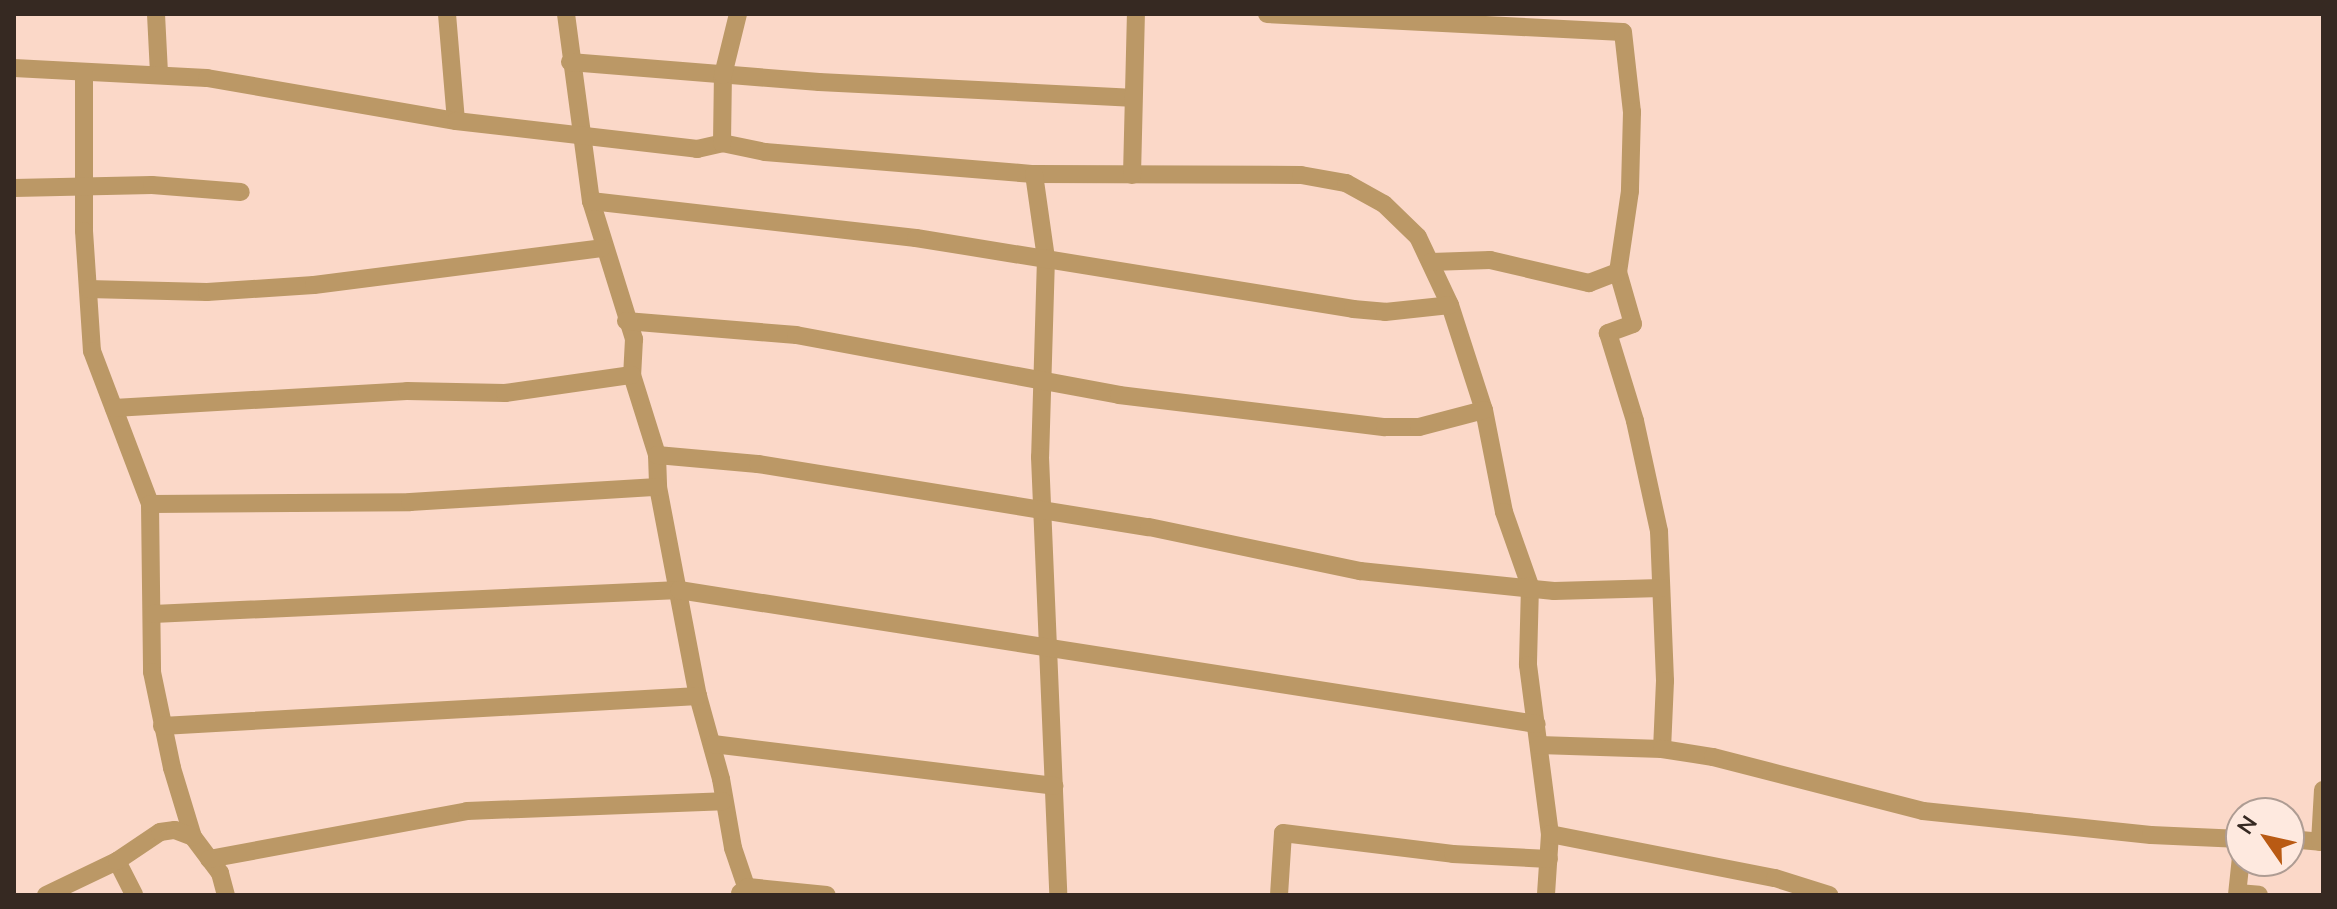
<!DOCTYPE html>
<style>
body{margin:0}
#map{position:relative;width:2337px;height:909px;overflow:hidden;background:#fbd8c8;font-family:Mulish,sans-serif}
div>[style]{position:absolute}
.minor>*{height:18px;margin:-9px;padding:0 9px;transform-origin:9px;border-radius:9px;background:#bb9866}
span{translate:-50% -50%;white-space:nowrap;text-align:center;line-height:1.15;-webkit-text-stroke:6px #fee9df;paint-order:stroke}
.frame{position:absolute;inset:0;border:16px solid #362922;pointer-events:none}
.north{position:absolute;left:2225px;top:797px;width:80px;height:80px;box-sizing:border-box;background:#fee9df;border:2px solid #ae9c93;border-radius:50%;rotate:304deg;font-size:22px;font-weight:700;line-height:32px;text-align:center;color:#362922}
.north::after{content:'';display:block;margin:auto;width:28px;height:36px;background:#b95a13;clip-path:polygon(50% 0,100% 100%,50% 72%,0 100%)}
</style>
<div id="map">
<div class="minor">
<i style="left:156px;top:14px;width:59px;rotate:87.1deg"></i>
<i style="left:447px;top:14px;width:107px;rotate:85.2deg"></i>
<i style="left:566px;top:14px;width:189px;rotate:82.4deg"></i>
<i style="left:591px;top:201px;width:145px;rotate:72.7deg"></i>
<i style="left:634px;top:339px;width:36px;rotate:93deg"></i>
<i style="left:632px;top:375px;width:84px;rotate:72.6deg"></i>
<i style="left:657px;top:455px;width:32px;rotate:88deg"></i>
<i style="left:658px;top:487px;width:213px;rotate:79.2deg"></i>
<i style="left:698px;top:696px;width:86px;rotate:74.5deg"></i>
<i style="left:721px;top:779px;width:70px;rotate:80.1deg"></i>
<i style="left:733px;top:848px;width:50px;rotate:71.2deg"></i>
<i style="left:1267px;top:14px;width:356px;rotate:2.9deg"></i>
<i style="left:1623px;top:32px;width:81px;rotate:83.6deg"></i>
<i style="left:1632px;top:112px;width:79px;rotate:91.5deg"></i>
<i style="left:1630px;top:191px;width:82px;rotate:98.4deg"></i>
<i style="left:1618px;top:272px;width:54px;rotate:73.9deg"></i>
<i style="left:1633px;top:324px;width:27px;rotate:160deg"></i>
<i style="left:1608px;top:333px;width:92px;rotate:72.9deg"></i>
<i style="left:1635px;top:421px;width:113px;rotate:77.7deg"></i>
<i style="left:1659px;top:531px;width:150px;rotate:87.7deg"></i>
<i style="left:1665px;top:681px;width:68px;rotate:92.5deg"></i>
<i style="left:570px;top:62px;width:250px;rotate:4.6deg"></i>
<i style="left:819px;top:82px;width:312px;rotate:2.9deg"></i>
<i style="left:14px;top:68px;width:193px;rotate:3deg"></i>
<i style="left:207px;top:78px;width:253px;rotate:9.8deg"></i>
<i style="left:456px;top:121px;width:243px;rotate:6.6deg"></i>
<i style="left:697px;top:149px;width:26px;rotate:-13deg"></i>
<i style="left:722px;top:143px;width:44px;rotate:11.8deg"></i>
<i style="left:765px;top:152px;width:270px;rotate:4.7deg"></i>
<i style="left:1034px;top:174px;width:267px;rotate:0.2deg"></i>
<i style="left:1301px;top:175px;width:46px;rotate:10.1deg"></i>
<i style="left:1346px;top:183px;width:43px;rotate:28.9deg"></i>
<i style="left:1384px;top:204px;width:47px;rotate:44.1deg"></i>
<i style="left:1418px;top:237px;width:75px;rotate:64.8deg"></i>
<i style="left:1450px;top:305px;width:110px;rotate:72.1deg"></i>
<i style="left:1484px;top:410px;width:104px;rotate:78.9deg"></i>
<i style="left:1504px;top:512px;width:78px;rotate:70.6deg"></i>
<i style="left:1530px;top:586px;width:79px;rotate:91.5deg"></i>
<i style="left:1528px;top:665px;width:170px;rotate:82.6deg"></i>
<i style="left:1550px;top:834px;width:61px;rotate:93.8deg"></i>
<i style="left:84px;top:73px;width:158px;rotate:90deg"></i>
<i style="left:84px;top:231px;width:120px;rotate:86.2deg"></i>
<i style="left:92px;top:351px;width:164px;rotate:69.2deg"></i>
<i style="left:150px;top:504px;width:168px;rotate:89.3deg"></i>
<i style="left:152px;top:672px;width:98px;rotate:78.2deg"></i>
<i style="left:172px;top:768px;width:72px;rotate:73.1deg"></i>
<i style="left:193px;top:837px;width:45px;rotate:53.1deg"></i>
<i style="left:220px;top:873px;width:23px;rotate:75deg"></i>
<i style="left:722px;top:143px;width:68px;rotate:-89.2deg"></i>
<i style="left:723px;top:75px;width:63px;rotate:-76.2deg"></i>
<i style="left:1034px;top:174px;width:85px;rotate:81.9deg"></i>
<i style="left:1046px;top:258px;width:199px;rotate:91.7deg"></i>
<i style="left:1040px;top:457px;width:438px;rotate:87.6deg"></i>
<i style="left:1132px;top:175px;width:161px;rotate:-88.6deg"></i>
<i style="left:14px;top:188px;width:138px;rotate:-1.2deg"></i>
<i style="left:152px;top:185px;width:89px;rotate:4.5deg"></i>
<i style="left:591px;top:201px;width:327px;rotate:6.5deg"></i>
<i style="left:916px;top:238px;width:443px;rotate:9.2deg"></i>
<i style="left:1353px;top:309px;width:32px;rotate:5deg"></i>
<i style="left:1385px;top:312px;width:65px;rotate:-6.1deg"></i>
<i style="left:1431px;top:262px;width:59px;rotate:-1.9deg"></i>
<i style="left:1490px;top:260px;width:102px;rotate:13.1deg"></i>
<i style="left:1589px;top:283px;width:31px;rotate:-21deg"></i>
<i style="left:88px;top:289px;width:119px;rotate:1.4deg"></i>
<i style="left:207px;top:292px;width:107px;rotate:-3.7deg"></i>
<i style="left:314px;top:285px;width:290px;rotate:-7.3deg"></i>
<i style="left:626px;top:321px;width:171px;rotate:4.7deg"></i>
<i style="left:796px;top:335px;width:329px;rotate:10.5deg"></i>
<i style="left:1119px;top:395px;width:268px;rotate:6.9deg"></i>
<i style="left:1385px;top:427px;width:34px"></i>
<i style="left:1419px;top:427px;width:67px;rotate:-14.7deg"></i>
<i style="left:114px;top:408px;width:293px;rotate:-3.3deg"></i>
<i style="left:407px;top:391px;width:98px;rotate:1.2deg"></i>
<i style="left:505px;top:393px;width:128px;rotate:-8.1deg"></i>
<i style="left:657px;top:455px;width:101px;rotate:5.1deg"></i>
<i style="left:758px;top:464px;width:396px;rotate:9.2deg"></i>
<i style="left:1149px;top:527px;width:216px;rotate:11.8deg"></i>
<i style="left:1360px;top:571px;width:195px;rotate:5.9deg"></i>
<i style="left:1554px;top:591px;width:107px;rotate:-1.6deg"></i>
<i style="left:150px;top:504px;width:260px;rotate:-0.4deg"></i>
<i style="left:410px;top:502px;width:248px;rotate:-3.5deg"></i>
<i style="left:153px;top:614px;width:527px;rotate:-2.61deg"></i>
<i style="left:679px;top:590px;width:868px;rotate:8.88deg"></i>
<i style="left:162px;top:726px;width:537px;rotate:-3.2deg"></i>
<i style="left:713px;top:744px;width:344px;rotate:7deg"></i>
<i style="left:1539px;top:745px;width:123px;rotate:1.9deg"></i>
<i style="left:1662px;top:749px;width:52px;rotate:8.9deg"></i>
<i style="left:1713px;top:757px;width:217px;rotate:14.4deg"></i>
<i style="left:1923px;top:811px;width:229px;rotate:6deg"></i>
<i style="left:2151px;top:835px;width:90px;rotate:2.5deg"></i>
<i style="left:1550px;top:834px;width:229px;rotate:11.1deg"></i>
<i style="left:1775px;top:878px;width:57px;rotate:17.5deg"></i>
<i style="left:2289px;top:839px;width:34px;rotate:5deg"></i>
<i style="left:2320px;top:842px;width:52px;rotate:-86.7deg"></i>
<i style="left:209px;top:859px;width:262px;rotate:-10.5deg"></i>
<i style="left:467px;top:811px;width:256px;rotate:-2.2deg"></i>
<i style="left:117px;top:861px;width:38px;rotate:63deg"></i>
<i style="left:740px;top:893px;width:10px;rotate:-37deg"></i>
<i style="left:748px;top:887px;width:79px;rotate:5.8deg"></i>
<i style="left:2238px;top:893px;width:21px;rotate:5deg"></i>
<i style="left:46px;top:895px;width:79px;rotate:-25.6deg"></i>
<i style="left:117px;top:861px;width:52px;rotate:-34deg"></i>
<i style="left:160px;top:832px;width:15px;rotate:-8deg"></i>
<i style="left:175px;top:830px;width:19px;rotate:21deg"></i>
<i style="left:1279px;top:895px;width:62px;rotate:-86.3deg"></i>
<i style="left:1283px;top:833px;width:171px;rotate:7deg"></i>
<i style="left:1453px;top:854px;width:96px;rotate:3deg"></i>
<i style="left:2237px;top:895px;width:38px;rotate:-84deg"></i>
</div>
<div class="frame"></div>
<div class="north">N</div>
</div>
